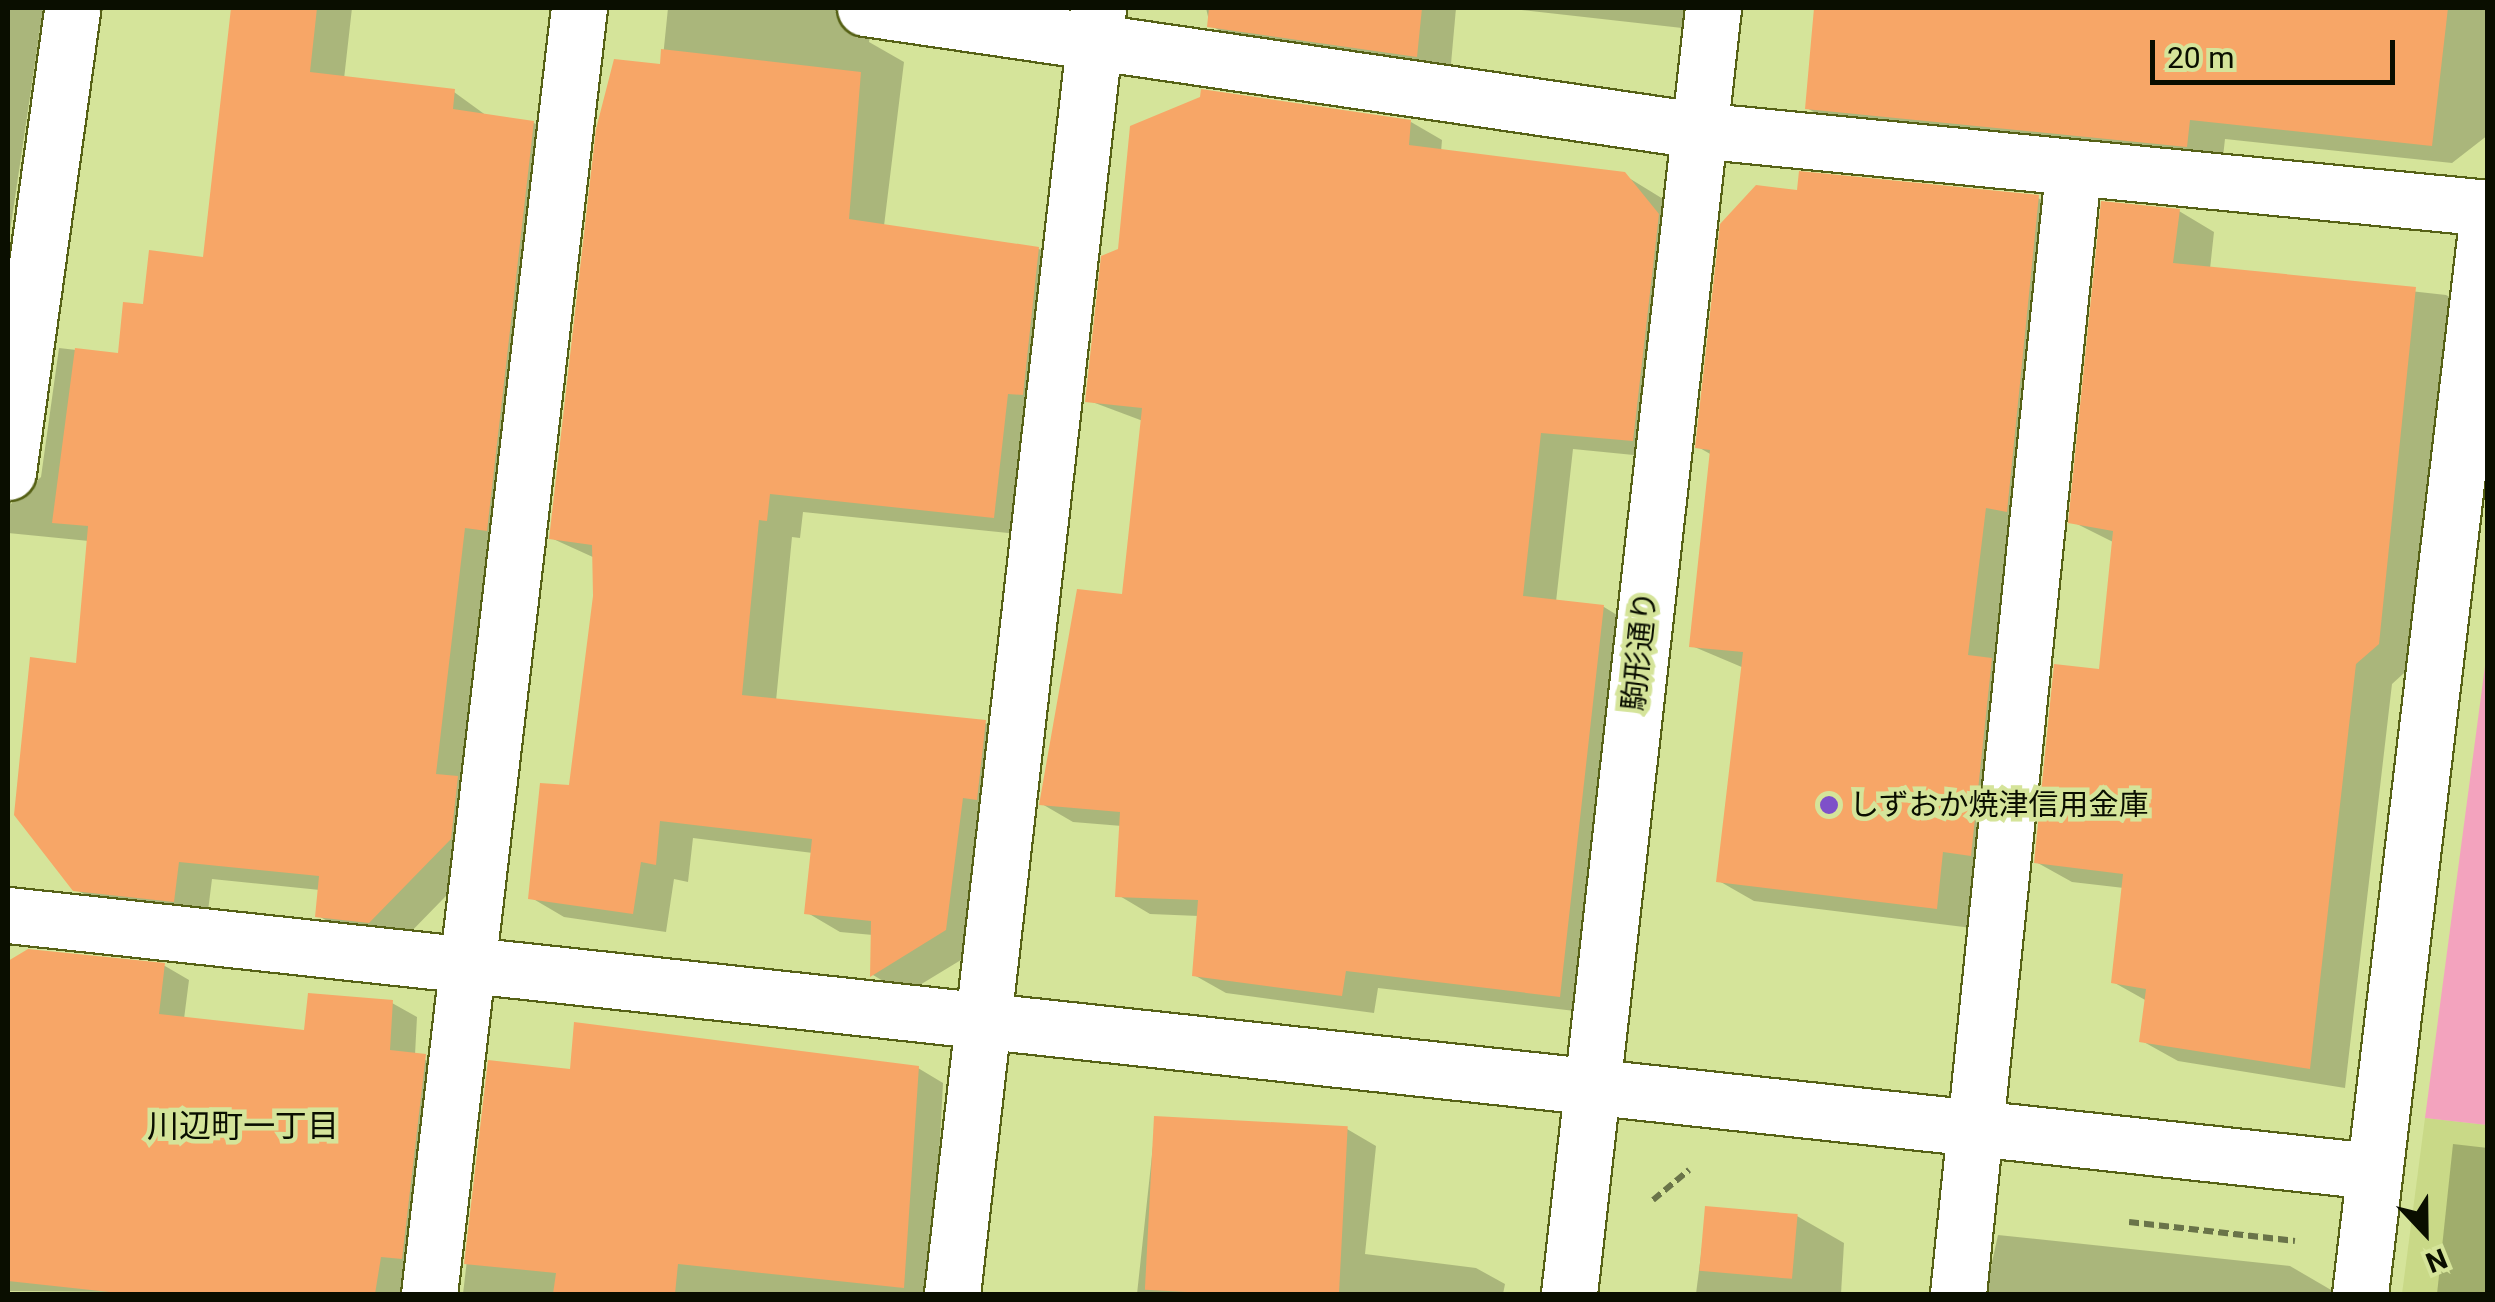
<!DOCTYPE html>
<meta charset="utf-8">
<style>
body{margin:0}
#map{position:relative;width:2495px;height:1302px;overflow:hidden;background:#d5e49a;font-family:Roboto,"Noto Sans JP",sans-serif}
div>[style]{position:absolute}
.built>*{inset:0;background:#c9d987}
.green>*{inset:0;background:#f3a3be}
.shadow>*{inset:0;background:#0003}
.building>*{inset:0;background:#f7a667;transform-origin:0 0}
.path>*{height:6px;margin-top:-3px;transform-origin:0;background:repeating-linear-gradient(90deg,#6a7449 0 10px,transparent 0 15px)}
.roads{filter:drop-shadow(2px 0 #566116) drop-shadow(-2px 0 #566116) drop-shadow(0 2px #566116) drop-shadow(0 -2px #566116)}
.street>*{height:55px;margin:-27.5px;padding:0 27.5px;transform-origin:27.5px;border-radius:27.5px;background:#fff}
.secondary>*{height:55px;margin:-27.5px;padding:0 27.5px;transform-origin:27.5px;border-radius:27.5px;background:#fff}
.dots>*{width:28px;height:28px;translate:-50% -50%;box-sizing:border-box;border:5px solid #d5e49a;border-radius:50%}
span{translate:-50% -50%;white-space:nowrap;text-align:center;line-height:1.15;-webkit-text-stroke:9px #d5e49a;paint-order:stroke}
.street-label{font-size:30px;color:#0a0e00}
.poi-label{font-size:30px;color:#0a0e00}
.left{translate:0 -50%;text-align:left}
.neighbourhood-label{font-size:32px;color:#0a0e00}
.frame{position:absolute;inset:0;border:10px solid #0a0e00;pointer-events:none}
.north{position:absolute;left:2375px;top:1182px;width:100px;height:100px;-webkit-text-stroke:8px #d5e49a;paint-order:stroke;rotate:158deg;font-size:28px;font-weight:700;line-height:40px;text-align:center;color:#0a0e00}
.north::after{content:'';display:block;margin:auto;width:35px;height:45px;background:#0a0e00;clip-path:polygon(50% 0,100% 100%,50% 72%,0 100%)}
.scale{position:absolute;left:2150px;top:40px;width:245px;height:45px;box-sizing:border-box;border:5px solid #0a0e00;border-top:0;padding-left:12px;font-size:30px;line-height:35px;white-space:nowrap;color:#0a0e00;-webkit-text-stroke:8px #d5e49a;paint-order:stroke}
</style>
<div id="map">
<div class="built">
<i style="clip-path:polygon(2425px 1118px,2487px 1125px,2487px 1294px,2402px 1294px)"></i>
</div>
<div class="green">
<i style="clip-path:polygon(2487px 651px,2487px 1125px,2425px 1118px)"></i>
</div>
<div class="shadow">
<i style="clip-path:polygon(8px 8px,43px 9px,8px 245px)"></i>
<i style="clip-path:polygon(234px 8px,352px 8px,344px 79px,454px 92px,487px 116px,534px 123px,567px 142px,483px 858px,403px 940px,351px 935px,317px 915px,320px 890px,212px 879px,207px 919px,109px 908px,75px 889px,89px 541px,8px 533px,8px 348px,27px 359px,11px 504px,41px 477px,59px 348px,120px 355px,145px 307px,205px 260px)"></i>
<i style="clip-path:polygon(668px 8px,874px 8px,869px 42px,904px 62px,884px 226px,1039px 249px,1072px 268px,1027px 535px,803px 512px,800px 538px,792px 537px,776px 701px,985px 723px,1018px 742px,979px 949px,905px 994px,873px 975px,873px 935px,840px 932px,806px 912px,813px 853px,693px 838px,688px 882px,674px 879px,666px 932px,564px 917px,530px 897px,571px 788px,596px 596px,595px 558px,551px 538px,662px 67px)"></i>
<i style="clip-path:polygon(1206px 8px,1456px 8px,1450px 75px,1243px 44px,1210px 25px)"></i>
<i style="clip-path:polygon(1504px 8px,1702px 8px,1700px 30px)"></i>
<i style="clip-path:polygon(1817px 8px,2487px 8px,2488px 135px,2452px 163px,2225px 139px,2222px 166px,1843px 129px,1807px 108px)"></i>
<i style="clip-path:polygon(1411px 122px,1442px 140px,1441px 152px,1624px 175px,1668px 202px,1664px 458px,1573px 449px,1556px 602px,1604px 607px,1635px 626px,1592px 1013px,1378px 988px,1374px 1013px,1226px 993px,1194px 975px,1199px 916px,1150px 914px,1118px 895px,1122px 826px,1073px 822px,1042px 804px,1124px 597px,1143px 421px,1087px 400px)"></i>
<i style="clip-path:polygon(1799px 193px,2038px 198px,2074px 218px,1972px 928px,1754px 901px,1719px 881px,1744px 668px,1692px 646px,1712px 455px,1698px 447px)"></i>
<i style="clip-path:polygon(2179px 211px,2214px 232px,2210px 269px,2446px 295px,2482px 315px,2414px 664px,2392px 684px,2345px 1088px,2178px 1061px,2142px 1041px,2147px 1001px,2113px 982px,2124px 888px,2072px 882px,2036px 862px,2102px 672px,2115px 543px,2071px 521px)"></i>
<i style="clip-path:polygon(29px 951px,165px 966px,189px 980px,184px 1019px,307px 1033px,392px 1003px,417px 1017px,415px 1055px,449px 1071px,423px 1294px,8px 1291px,8px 964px)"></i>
<i style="clip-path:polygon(490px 1063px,572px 1071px,918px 1068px,943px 1083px,932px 1294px,463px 1294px)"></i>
<i style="clip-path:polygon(1156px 1118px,1347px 1129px,1376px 1146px,1365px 1254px,1476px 1268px,1505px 1284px,1503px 1294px,1137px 1294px)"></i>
<i style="clip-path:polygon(2453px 1144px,2488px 1148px,2488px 1294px,2437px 1294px)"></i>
<i style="clip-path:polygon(1707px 1208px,1797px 1216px,1844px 1243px,1841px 1294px,1696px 1294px)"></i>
<i style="clip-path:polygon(1998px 1235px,2290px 1266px,2338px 1294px,1985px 1294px)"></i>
</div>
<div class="building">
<i style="clip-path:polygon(231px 8px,317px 8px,310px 72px,455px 89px,453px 109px,534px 121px,487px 531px,465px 528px,436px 774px,458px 776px,451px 839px,369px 923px,315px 917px,319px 876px,179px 862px,174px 902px,73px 891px,14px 815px,30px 657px,76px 663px,88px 526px,52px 523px,75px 348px,118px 353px,123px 302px,143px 304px,149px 250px,203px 257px)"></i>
<i style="clip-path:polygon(1209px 8px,1422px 8px,1417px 57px,1207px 27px)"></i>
<i style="clip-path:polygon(1814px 8px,2448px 8px,2432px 146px,2190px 120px,2187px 147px,1805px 109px)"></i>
<i style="clip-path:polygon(661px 49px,861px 72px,849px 219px,1039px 247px,1023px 395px,1008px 394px,994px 518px,770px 494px,767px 521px,759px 520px,742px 695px,986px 720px,977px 800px,963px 798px,946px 930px,870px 977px,871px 921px,804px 914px,812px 839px,660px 821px,656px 865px,641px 862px,633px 914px,528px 899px,540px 783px,569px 785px,593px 596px,592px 545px,549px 539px,596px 129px,614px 59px,660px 64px)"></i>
<i style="clip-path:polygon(1201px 89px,1411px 120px,1409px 145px,1625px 172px,1659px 214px,1633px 441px,1541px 433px,1523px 596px,1604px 605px,1560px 997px,1346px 971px,1342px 996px,1192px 976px,1198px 900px,1115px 897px,1120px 812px,1039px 805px,1077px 589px,1122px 594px,1142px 408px,1085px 402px,1101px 256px,1118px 249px,1130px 126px,1200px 97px)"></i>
<i style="clip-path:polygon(1799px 171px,2039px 195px,2007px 512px,1986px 508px,1968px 655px,1992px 658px,1971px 856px,1943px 852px,1937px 909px,1716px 882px,1743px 652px,1689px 647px,1710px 450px,1695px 448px,1720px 224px,1756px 185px,1797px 190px)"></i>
<i style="clip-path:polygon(2101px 201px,2180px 209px,2173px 263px,2416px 287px,2379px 644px,2356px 664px,2310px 1069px,2139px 1042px,2146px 989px,2111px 983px,2123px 874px,2034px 863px,2054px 664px,2099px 669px,2113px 531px,2068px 523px)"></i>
<i style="clip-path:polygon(28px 949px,165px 963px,159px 1014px,304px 1030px,308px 993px,393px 1000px,390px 1050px,426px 1054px,402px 1259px,381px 1257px,375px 1294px,128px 1294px,8px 1281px,8px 961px)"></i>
<i style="clip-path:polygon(574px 1022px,919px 1066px,904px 1288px,678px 1264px,675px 1294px,553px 1294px,556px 1273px,464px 1264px,488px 1060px,570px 1069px)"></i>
<i style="left:1154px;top:1116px;width:194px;height:174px;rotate:3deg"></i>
<i style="left:1705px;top:1206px;width:93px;height:65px;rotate:5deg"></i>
</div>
<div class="path">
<i style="left:1653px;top:1200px;width:47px;rotate:-39.8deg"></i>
<i style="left:2129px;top:1222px;width:167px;rotate:6.5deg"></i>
</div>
<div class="roads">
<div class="street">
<i style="left:865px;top:8px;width:841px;rotate:8.34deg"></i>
<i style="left:1697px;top:130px;width:795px;rotate:5.63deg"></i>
<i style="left:8px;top:472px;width:468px;rotate:-82.1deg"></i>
<i style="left:8px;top:915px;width:2379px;rotate:6.18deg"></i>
<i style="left:429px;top:1294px;width:1295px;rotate:-83.35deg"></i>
<i style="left:952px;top:1294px;width:1294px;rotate:-83.52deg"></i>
<i style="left:1958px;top:1294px;width:1129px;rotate:-84.15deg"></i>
<i style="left:2360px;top:1294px;width:1089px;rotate:-83.25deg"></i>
</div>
<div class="secondary">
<i style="left:1569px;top:1294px;width:1294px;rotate:-83.61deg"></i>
</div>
</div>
<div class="dots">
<i style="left:1829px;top:805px;background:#7e50c9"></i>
</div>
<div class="street-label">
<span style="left:1640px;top:651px;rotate:-84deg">駒形通り</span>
</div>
<div class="poi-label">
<span class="left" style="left:1849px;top:805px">しずおか焼津信用金庫</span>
</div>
<div class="neighbourhood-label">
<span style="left:243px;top:1126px">川辺町一丁目</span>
</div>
<div class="frame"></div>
<div class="north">N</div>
<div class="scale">20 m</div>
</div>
